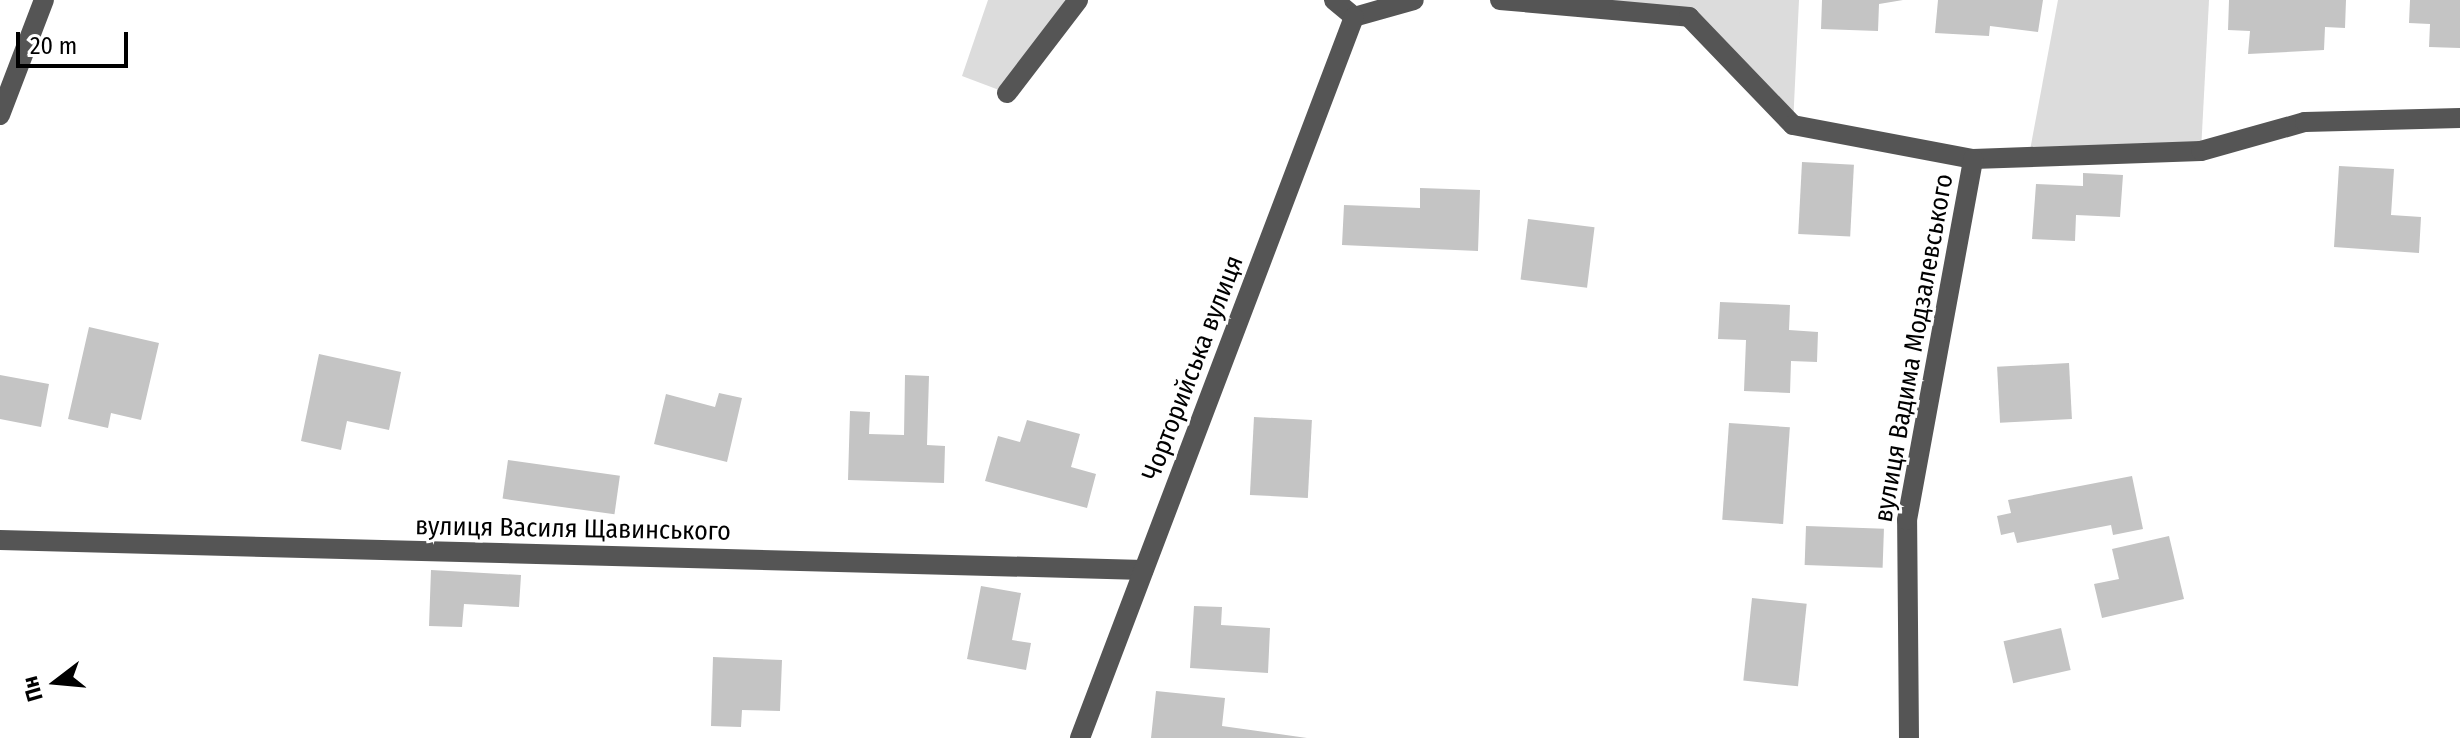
<!DOCTYPE html>
<meta charset="utf-8">
<style>
body{margin:0}
#map{position:relative;width:2460px;height:738px;overflow:hidden;background:#fff;font-family:"Fira Sans Condensed",sans-serif}
div>[style]{position:absolute}
.green>*{inset:0;background:#dcdcdc}
.building>*{inset:0;background:#c4c4c4;transform-origin:0 0}
.minor>*{height:20px;margin:-10px;padding:0 10px;transform-origin:10px;border-radius:10px;background:#555}
span{translate:-50% -50%;white-space:nowrap;text-align:center;line-height:1.15;-webkit-text-stroke:6px #fff;paint-order:stroke}
.street-label{font-size:26px;color:#000}
.north{position:absolute;left:16px;top:642px;width:80px;height:80px;-webkit-text-stroke:6px #fff;paint-order:stroke;rotate:254deg;font-size:22px;font-weight:700;line-height:32px;text-align:center;color:#000}
.north::after{content:'';display:block;margin:auto;width:28px;height:36px;background:#000;clip-path:polygon(50% 0,100% 100%,50% 72%,0 100%)}
.scale{position:absolute;left:16px;top:32px;width:112px;height:36px;box-sizing:border-box;border:4px solid #000;border-top:0;padding-left:10px;font-size:24px;line-height:28px;white-space:nowrap;color:#000;-webkit-text-stroke:6px #fff;paint-order:stroke}
</style>
<div id="map">
<div class="green">
<i style="clip-path:polygon(988px 0,1078px 0,1007px 93px,962px 76px)"></i>
<i style="clip-path:polygon(1500px 0,1799px 0,1793px 125px,1689px 17px)"></i>
<i style="clip-path:polygon(2058px 0,2209px 0,2201px 151px,2028px 161px)"></i>
</div>
<div class="building">
<i style="clip-path:polygon(1822px 0,1903px 0,1879px 4px,1878px 31px,1821px 29px)"></i>
<i style="clip-path:polygon(1938px 0,2043px 0,2038px 32px,1990px 26px,1989px 36px,1935px 33px)"></i>
<i style="clip-path:polygon(2229px 0,2346px 0,2345px 28px,2325px 27px,2324px 50px,2248px 54px,2250px 31px,2228px 30px)"></i>
<i style="clip-path:polygon(2410px 0,2460px 0,2460px 48px,2429px 47px,2430px 24px,2409px 23px)"></i>
<i style="left:1802px;top:162px;width:52px;height:72px;rotate:3deg"></i>
<i style="clip-path:polygon(2339px 166px,2394px 169px,2391px 215px,2421px 217px,2419px 253px,2334px 247px)"></i>
<i style="clip-path:polygon(2083px 173px,2123px 175px,2120px 217px,2076px 215px,2075px 241px,2032px 239px,2036px 184px,2083px 186px)"></i>
<i style="clip-path:polygon(1420px 188px,1480px 190px,1478px 251px,1342px 245px,1344px 205px,1420px 208px)"></i>
<i style="left:1528px;top:219px;width:67px;height:61px;rotate:7deg"></i>
<i style="clip-path:polygon(1720px 302px,1790px 305px,1789px 330px,1818px 332px,1817px 362px,1791px 361px,1790px 393px,1744px 391px,1746px 340px,1718px 339px)"></i>
<i style="clip-path:polygon(89px 327px,159px 343px,141px 420px,111px 413px,108px 428px,68px 419px)"></i>
<i style="clip-path:polygon(319px 354px,401px 372px,389px 430px,347px 421px,341px 450px,301px 441px)"></i>
<i style="left:2069px;top:363px;width:56px;height:72px;rotate:87deg"></i>
<i style="clip-path:polygon(0 375px,49px 384px,41px 427px,0 419px)"></i>
<i style="clip-path:polygon(905px 375px,929px 376px,927px 445px,945px 446px,944px 483px,848px 480px,850px 411px,870px 412px,869px 434px,904px 435px)"></i>
<i style="clip-path:polygon(719px 393px,742px 398px,727px 462px,654px 444px,666px 394px,715px 407px)"></i>
<i style="left:1254px;top:417px;width:58px;height:78px;rotate:3deg"></i>
<i style="clip-path:polygon(1027px 420px,1080px 434px,1071px 467px,1096px 474px,1087px 508px,985px 481px,998px 436px,1020px 442px)"></i>
<i style="left:1729px;top:423px;width:61px;height:97px;rotate:4deg"></i>
<i style="left:508px;top:460px;width:113px;height:39px;rotate:8deg"></i>
<i style="clip-path:polygon(2132px 476px,2143px 529px,2113px 535px,2111px 525px,2017px 543px,2014px 532px,2001px 535px,1997px 516px,2011px 513px,2008px 500px)"></i>
<i style="left:1806px;top:526px;width:78px;height:39px;rotate:2deg"></i>
<i style="clip-path:polygon(2169px 536px,2184px 599px,2102px 618px,2094px 584px,2119px 579px,2112px 549px)"></i>
<i style="clip-path:polygon(431px 570px,521px 575px,519px 607px,464px 604px,462px 627px,429px 626px)"></i>
<i style="clip-path:polygon(981px 586px,1021px 593px,1012px 640px,1031px 643px,1026px 670px,967px 659px)"></i>
<i style="left:1752px;top:598px;width:55px;height:83px;rotate:6deg"></i>
<i style="clip-path:polygon(1194px 606px,1222px 607px,1221px 625px,1270px 628px,1268px 673px,1190px 668px)"></i>
<i style="left:2061px;top:628px;width:43px;height:59px;rotate:77deg"></i>
<i style="clip-path:polygon(713px 657px,782px 660px,780px 711px,742px 710px,741px 727px,711px 726px)"></i>
<i style="clip-path:polygon(1156px 691px,1225px 698px,1222px 726px,1307px 738px,1151px 738px)"></i>
</div>
<div class="minor">
<i style="left:1334px;top:0;width:26px;rotate:40deg"></i>
<i style="left:1500px;top:0;width:190px;rotate:5.1deg"></i>
<i style="left:1689px;top:17px;width:150px;rotate:46.1deg"></i>
<i style="left:1793px;top:125px;width:183px;rotate:10.7deg"></i>
<i style="left:1973px;top:159px;width:228px;rotate:-2deg"></i>
<i style="left:2201px;top:151px;width:108px;rotate:-15.6deg"></i>
<i style="left:2305px;top:122px;width:155px;rotate:-1.5deg"></i>
<i style="left:1354px;top:17px;width:62px;rotate:-15.8deg"></i>
<i style="left:1007px;top:93px;width:117px;rotate:-52.6deg"></i>
<i style="left:0;top:115px;width:123px;rotate:-69.1deg"></i>
<i style="left:0;top:540px;width:1144px;rotate:1.5deg"></i>
<i style="left:1080px;top:738px;width:771px;rotate:-69.19deg"></i>
<i style="left:1909px;top:738px;width:218px;rotate:-90.5deg"></i>
<i style="left:1907px;top:520px;width:367px;rotate:-79.6deg"></i>
</div>
<div class="street-label">
<span style="left:1914px;top:348px;rotate:-80deg">вулиця Вадима Модзалевського</span>
<span style="left:1193px;top:368px;rotate:-69deg">Чорторийська вулиця</span>
<span style="left:573px;top:529px;rotate:1deg">вулиця Василя Щавинського</span>
</div>
<div class="north">Пн</div>
<div class="scale">20 m</div>
</div>
